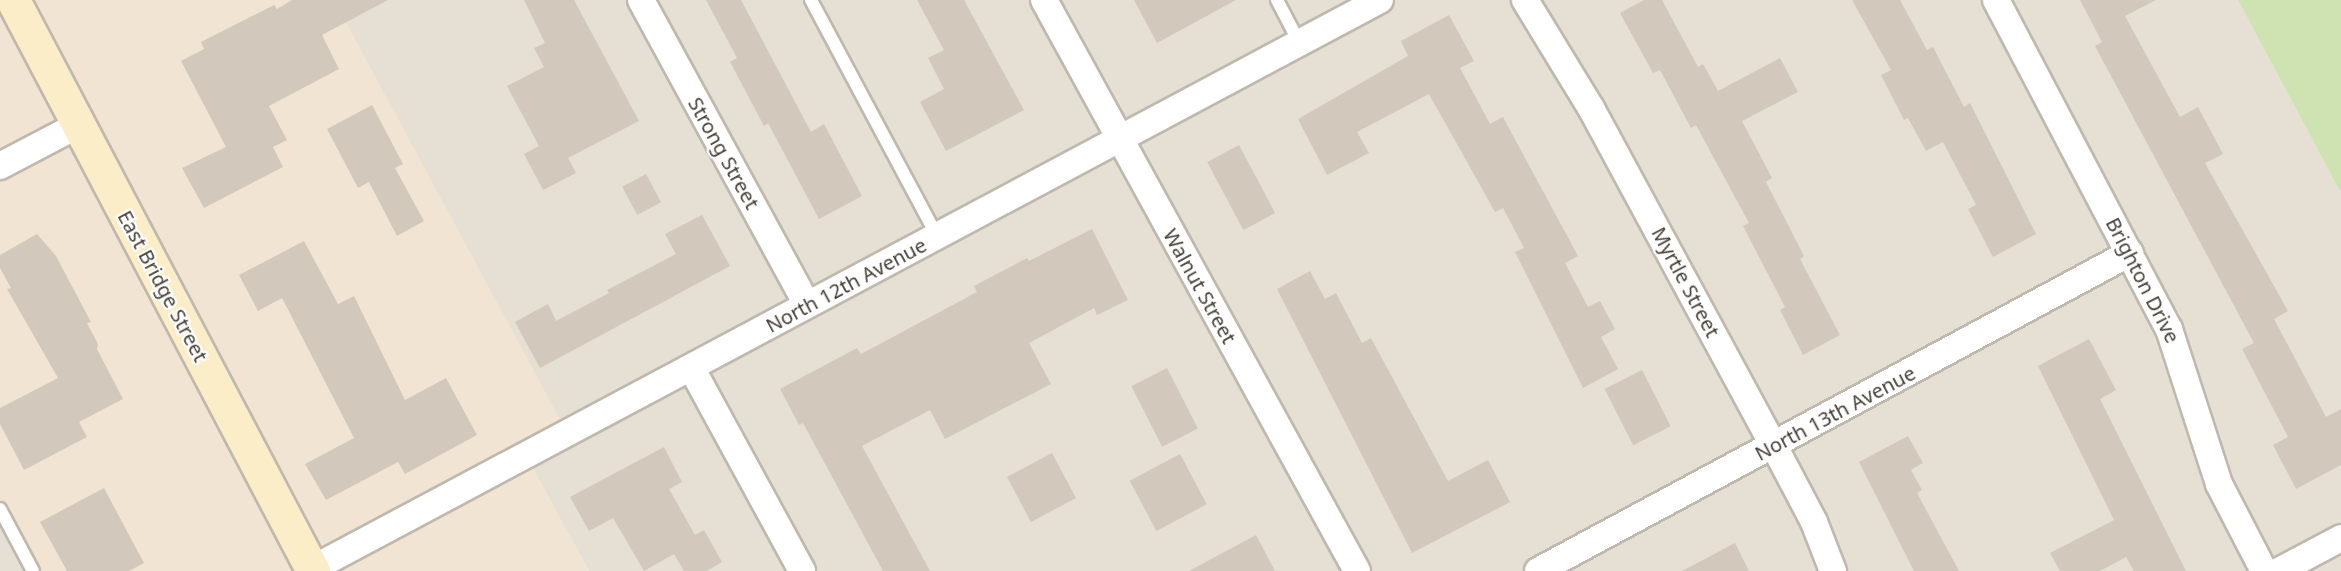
<!DOCTYPE html>
<style>
body{margin:0}
#map{position:relative;width:2341px;height:571px;overflow:hidden;background:#f2eee6;font-family:"Noto Sans",sans-serif}
div>[style]{position:absolute}
.residential>*{inset:0;background:#e5dfd4}
.commercial>*{inset:0;background:#f2e4d2}
.green>*{inset:0;background:#cee3b1}
.building>*{inset:0;background:#d2c9bc;transform-origin:0 0}
.roads{filter:drop-shadow(2px 0 #bfb8ac) drop-shadow(-2px 0 #bfb8ac) drop-shadow(0 2px #bfb8ac) drop-shadow(0 -2px #bfb8ac)}
.service>*{height:12px;margin:-6px;padding:0 6px;transform-origin:6px;border-radius:6px;background:#fff}
.minor>*{height:26px;margin:-13px;padding:0 13px;transform-origin:13px;border-radius:13px;background:#fff}
.secondary>*{height:33px;margin:-16.5px;padding:0 16.5px;transform-origin:16.5px;border-radius:16.5px;background:#fbedc7}
span{translate:-50% -50%;white-space:nowrap;text-align:center;line-height:1.15;-webkit-text-stroke:4.5px #fff;paint-order:stroke}
.street-label{font-size:20px;color:#443e36}
</style>
<div id="map">
<div class="residential">
<i style="clip-path:polygon(334px 0,2238px 0,2341px 193px,2341px 571px,589px 571px,526px 456px)"></i>
<i style="clip-path:polygon(0 509px,33px 571px,0 571px)"></i>
</div>
<div class="commercial">
<i style="clip-path:polygon(0 0,334px 0,568px 434px,526px 456px,589px 571px,33px 571px,0 509px)"></i>
</div>
<div class="green">
<i style="clip-path:polygon(2238px 0,2341px 0,2341px 193px)"></i>
</div>
<div class="building">
<i style="clip-path:polygon(292px 0,388px 0,322px 35px,339px 69px,269px 106px,287px 140px,273px 147px,283px 167px,204px 208px,182px 168px,226px 147px,181px 61px,204px 49px,201px 42px,274px 5px,277px 9px)"></i>
<i style="clip-path:polygon(524px 0,574px 0,639px 121px,568px 158px,576px 173px,543px 190px,524px 154px,539px 146px,507px 86px,544px 67px,534px 48px,545px 43px)"></i>
<i style="clip-path:polygon(706px 0,741px 0,811px 132px,824px 124px,862px 196px,819px 219px,768px 123px,764px 126px,730px 62px,737px 58px)"></i>
<i style="clip-path:polygon(917px 0,964px 0,1024px 110px,946px 151px,920px 102px,944px 89px,928px 58px,944px 50px)"></i>
<i style="clip-path:polygon(1134px 0,1236px 0,1157px 43px)"></i>
<i style="clip-path:polygon(1644px 0,1662px 0,1698px 67px,1703px 64px,1718px 91px,1780px 58px,1798px 92px,1742px 121px,1772px 178px,1766px 182px,1804px 256px,1800px 259px,1840px 335px,1803px 355px,1780px 310px,1785px 307px,1743px 226px,1749px 223px,1696px 125px,1691px 128px,1660px 70px,1653px 73px,1620px 13px)"></i>
<i style="clip-path:polygon(1852px 0,1900px 0,1927px 50px,1933px 47px,1964px 107px,1970px 103px,2036px 234px,1993px 257px,1968px 209px,1976px 205px,1943px 142px,1926px 151px,1908px 118px,1904px 120px,1881px 75px,1891px 70px)"></i>
<i style="clip-path:polygon(2080px 0,2156px 0,2125px 16px,2180px 117px,2198px 107px,2223px 154px,2205px 163px,2288px 311px,2274px 319px,2326px 417px,2341px 409px,2341px 465px,2296px 489px,2273px 445px,2288px 437px,2242px 349px,2254px 343px,2095px 46px,2102px 42px)"></i>
<i style="clip-path:polygon(1449px 15px,1474px 61px,1460px 68px,1490px 124px,1503px 117px,1578px 256px,1565px 263px,1588px 307px,1600px 301px,1615px 329px,1601px 337px,1618px 369px,1583px 388px,1515px 252px,1524px 248px,1503px 208px,1495px 212px,1429px 94px,1357px 132px,1369px 153px,1327px 175px,1298px 119px,1408px 56px,1401px 41px)"></i>
<i style="clip-path:polygon(372px 105px,403px 164px,395px 168px,424px 221px,397px 236px,369px 182px,358px 188px,327px 129px)"></i>
<i style="left:1239px;top:145px;width:77px;height:36px;rotate:62deg"></i>
<i style="left:646px;top:174px;width:32px;height:27px;rotate:62deg"></i>
<i style="clip-path:polygon(702px 215px,730px 266px,540px 368px,515px 322px,548px 304px,556px 321px,609px 293px,607px 290px,676px 254px,665px 234px)"></i>
<i style="clip-path:polygon(1092px 229px,1128px 300px,1097px 315px,1094px 308px,1029px 343px,1051px 384px,945px 439px,930px 410px,862px 446px,930px 571px,883px 571px,803px 423px,799px 425px,780px 389px,857px 348px,861px 354px,977px 292px,974px 286px,1027px 258px,1029px 261px)"></i>
<i style="clip-path:polygon(37px 234px,56px 256px,91px 322px,87px 323px,98px 344px,97px 349px,123px 399px,79px 422px,87px 437px,24px 470px,0 424px,0 408px,58px 378px,7px 289px,11px 288px,0 268px,0 255px)"></i>
<i style="clip-path:polygon(304px 241px,338px 304px,354px 296px,405px 400px,446px 378px,477px 435px,405px 474px,398px 462px,326px 500px,305px 464px,354px 438px,282px 298px,258px 311px,239px 275px)"></i>
<i style="clip-path:polygon(1310px 271px,1325px 299px,1336px 293px,1362px 343px,1371px 338px,1448px 481px,1488px 460px,1510px 502px,1412px 553px,1277px 289px)"></i>
<i style="clip-path:polygon(2089px 339px,2116px 390px,2100px 399px,2186px 571px,2134px 571px,2126px 557px,2100px 571px,2060px 571px,2050px 553px,2114px 520px,2038px 366px)"></i>
<i style="left:1167px;top:368px;width:68px;height:40px;rotate:63deg"></i>
<i style="left:1642px;top:370px;width:63px;height:42px;rotate:63deg"></i>
<i style="clip-path:polygon(1908px 436px,1923px 463px,1911px 470px,1922px 490px,1917px 493px,1959px 571px,1914px 571px,1859px 462px)"></i>
<i style="clip-path:polygon(664px 447px,682px 482px,669px 489px,695px 535px,704px 530px,722px 562px,707px 571px,684px 571px,674px 554px,644px 571px,613px 518px,589px 531px,570px 497px)"></i>
<i style="left:1052px;top:453px;width:51px;height:51px;rotate:62deg"></i>
<i style="left:1180px;top:454px;width:57px;height:57px;rotate:62deg"></i>
<i style="clip-path:polygon(104px 488px,144px 563px,129px 571px,67px 571px,40px 522px)"></i>
<i style="clip-path:polygon(1256px 535px,1275px 571px,1189px 571px)"></i>
<i style="clip-path:polygon(1735px 543px,1749px 571px,1682px 571px)"></i>
</div>
<div class="roads">
<div class="service">
<i style="left:811px;top:0;width:268px;rotate:61.9deg"></i>
<i style="left:1277px;top:0;width:47px;rotate:62.4deg"></i>
<i style="left:0;top:509px;width:70px;rotate:62deg"></i>
</div>
<div class="minor">
<i style="left:641px;top:0;width:347px;rotate:61.4deg"></i>
<i style="left:1044px;top:0;width:651px;rotate:61.27deg"></i>
<i style="left:1525px;top:0;width:127px;rotate:58.6deg"></i>
<i style="left:1591px;top:108px;width:384px;rotate:61.6deg"></i>
<i style="left:1774px;top:446px;width:86px;rotate:62.2deg"></i>
<i style="left:1814px;top:522px;width:53px;rotate:68.8deg"></i>
<i style="left:1996px;top:0;width:372px;rotate:62.3deg"></i>
<i style="left:2169px;top:329px;width:163px;rotate:72.1deg"></i>
<i style="left:2219px;top:484px;width:98px;rotate:62.7deg"></i>
<i style="left:0;top:166px;width:88px;rotate:-27.7deg"></i>
<i style="left:692px;top:369px;width:230px;rotate:61.4deg"></i>
<i style="left:312px;top:569px;width:1210px;rotate:-28.05deg"></i>
<i style="left:1538px;top:571px;width:672px;rotate:-28.24deg"></i>
<i style="left:2279px;top:571px;width:70px;rotate:-28deg"></i>
</div>
<div class="secondary">
<i style="left:13px;top:0;width:645px;rotate:62.28deg"></i>
</div>
</div>
<div class="street-label">
<span style="left:724px;top:153px;rotate:61deg">Strong Street</span>
<span style="left:2143px;top:280px;rotate:63deg">Brighton Drive</span>
<span style="left:1686px;top:282px;rotate:62deg">Myrtle Street</span>
<span style="left:846px;top:285px;rotate:-28deg">North 12th Avenue</span>
<span style="left:163px;top:286px;rotate:62deg">East Bridge Street</span>
<span style="left:1200px;top:286px;rotate:61deg">Walnut Street</span>
<span style="left:1835px;top:413px;rotate:-28deg">North 13th Avenue</span>
</div>
</div>
